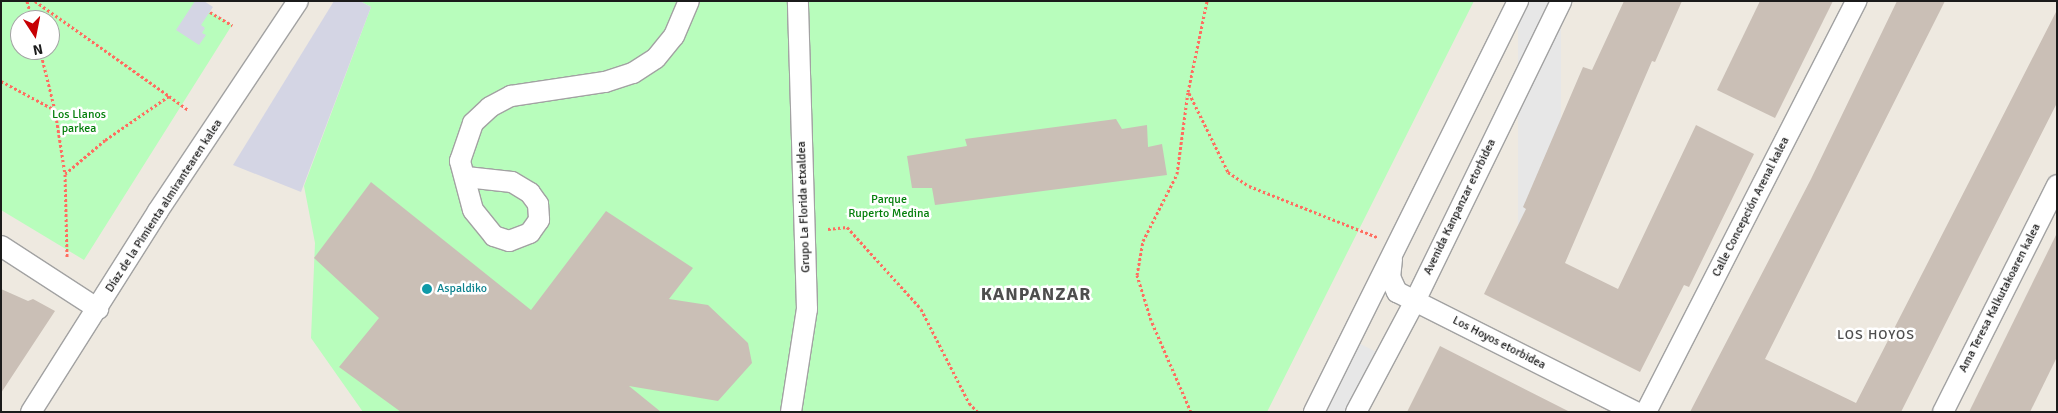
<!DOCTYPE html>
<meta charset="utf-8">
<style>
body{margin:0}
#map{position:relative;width:2058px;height:413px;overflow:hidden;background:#eee9e0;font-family:Signika,sans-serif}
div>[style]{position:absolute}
.park>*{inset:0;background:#b8fdbc}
.parking>*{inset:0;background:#e7e7e7;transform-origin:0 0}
.plaza>*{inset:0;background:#d4d5e4}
.building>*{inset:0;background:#cabfb6}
.path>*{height:3px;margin-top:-1.5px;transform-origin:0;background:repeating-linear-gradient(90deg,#ff6d60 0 2.5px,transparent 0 5px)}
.roads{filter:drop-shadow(1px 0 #a2a2a2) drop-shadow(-1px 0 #a2a2a2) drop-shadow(0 1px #a2a2a2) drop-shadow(0 -1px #a2a2a2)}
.minor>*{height:20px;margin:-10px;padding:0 10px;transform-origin:10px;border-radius:10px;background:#fff}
.dots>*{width:14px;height:14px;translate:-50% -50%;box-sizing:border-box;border:2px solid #fff;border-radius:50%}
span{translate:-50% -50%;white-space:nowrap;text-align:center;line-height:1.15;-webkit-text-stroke:5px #fff;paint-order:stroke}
.park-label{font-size:12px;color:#047f0b}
.street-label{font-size:12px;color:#1b1b1b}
.culture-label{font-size:12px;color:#0d838f}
.left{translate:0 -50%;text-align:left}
.neighbourhood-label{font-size:14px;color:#4e4e4e;letter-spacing:1px}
.district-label{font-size:18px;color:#4e4e4e;font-weight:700;letter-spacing:1px}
.frame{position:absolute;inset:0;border:2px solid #1b1b1b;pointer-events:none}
.north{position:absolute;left:10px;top:10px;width:50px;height:50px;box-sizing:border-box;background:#fff;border:1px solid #a4a4a4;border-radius:50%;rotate:169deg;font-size:14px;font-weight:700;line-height:20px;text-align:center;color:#1b1b1b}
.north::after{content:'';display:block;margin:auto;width:18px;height:22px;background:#c70004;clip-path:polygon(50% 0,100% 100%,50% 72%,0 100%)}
</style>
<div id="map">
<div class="park">
<i style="clip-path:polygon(evenodd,1px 1px,193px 1px,232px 25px,84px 260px,1px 210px,1px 1px,20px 20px,50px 20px,50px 50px,20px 50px,20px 20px)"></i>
<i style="clip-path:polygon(360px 1px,1474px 1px,1267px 412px,363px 412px,311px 338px,315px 243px,304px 186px,371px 7px)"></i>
</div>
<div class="parking">
<i style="left:1518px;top:1px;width:43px;height:263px"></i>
<i style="clip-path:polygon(1351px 339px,1384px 356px,1356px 412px,1314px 412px)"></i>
</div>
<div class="plaza">
<i style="clip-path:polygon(195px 1px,204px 1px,213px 7px,201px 25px,205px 28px,202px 33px,206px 35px,199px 45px,176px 30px)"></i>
<i style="clip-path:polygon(334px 1px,360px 1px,371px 7px,301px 192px,233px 165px)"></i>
</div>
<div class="building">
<i style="clip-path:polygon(1624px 1px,1682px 1px,1655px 62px,1652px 61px,1565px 263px,1618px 289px,1696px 125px,1754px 154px,1689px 287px,1684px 285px,1640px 372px,1484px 294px,1526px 209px,1523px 207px,1583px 67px,1592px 70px)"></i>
<i style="clip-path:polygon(1760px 1px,1833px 1px,1775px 118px,1717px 90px)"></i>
<i style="clip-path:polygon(1897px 1px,1945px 1px,1765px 359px,1856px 403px,2057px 10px,2057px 103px,1980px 255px,1901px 412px,1690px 412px,1811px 179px)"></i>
<i style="clip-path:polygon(1116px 119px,1122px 129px,1147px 125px,1148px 147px,1162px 144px,1167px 175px,935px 205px,932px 188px,912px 188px,907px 156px,967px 146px,965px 139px)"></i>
<i style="clip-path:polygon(371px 182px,531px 310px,606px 211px,693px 268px,669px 299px,708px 305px,748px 343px,752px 363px,718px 401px,629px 386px,661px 412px,401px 412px,339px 367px,379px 318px,314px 258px)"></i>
<i style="clip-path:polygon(2057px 233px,2057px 357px,2030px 412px,1969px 412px)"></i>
<i style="clip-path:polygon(1px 289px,28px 301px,33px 299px,55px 311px,1px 393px)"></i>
<i style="clip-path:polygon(1440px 346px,1497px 375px,1570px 412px,1407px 412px)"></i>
</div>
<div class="path">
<i style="left:27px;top:1px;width:20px;rotate:75deg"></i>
<i style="left:35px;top:1px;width:164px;rotate:35.3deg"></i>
<i style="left:169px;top:96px;width:78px;rotate:145.5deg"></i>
<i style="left:105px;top:140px;width:52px;rotate:139.6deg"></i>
<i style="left:210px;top:12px;width:26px;rotate:31deg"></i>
<i style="left:40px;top:50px;width:62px;rotate:76deg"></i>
<i style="left:55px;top:110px;width:65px;rotate:81.1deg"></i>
<i style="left:65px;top:174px;width:84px;rotate:88.6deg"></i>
<i style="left:1px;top:81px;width:61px;rotate:28.2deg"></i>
<i style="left:1189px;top:93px;width:88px;rotate:63.7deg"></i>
<i style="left:1228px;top:172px;width:25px;rotate:34deg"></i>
<i style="left:1249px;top:186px;width:138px;rotate:21.7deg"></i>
<i style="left:169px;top:96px;width:24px;rotate:36deg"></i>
<i style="left:828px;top:229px;width:19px;rotate:-6deg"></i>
<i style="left:847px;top:227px;width:110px;rotate:47.9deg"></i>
<i style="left:921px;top:309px;width:106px;rotate:62.9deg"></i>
<i style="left:969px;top:403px;width:13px;rotate:45deg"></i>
<i style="left:1191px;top:412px;width:100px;rotate:-113.5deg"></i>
<i style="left:1151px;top:320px;width:47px;rotate:-107.3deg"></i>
<i style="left:1137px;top:275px;width:35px;rotate:-80deg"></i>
<i style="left:1143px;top:241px;width:75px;rotate:-63.1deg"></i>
<i style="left:1177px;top:174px;width:83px;rotate:-82.4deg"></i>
<i style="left:1188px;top:92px;width:93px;rotate:-78.2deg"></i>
</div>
<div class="roads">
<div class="minor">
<i style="left:466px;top:177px;width:46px;rotate:6.2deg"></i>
<i style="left:512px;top:182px;width:21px;rotate:31deg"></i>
<i style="left:530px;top:193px;width:14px;rotate:54deg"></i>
<i style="left:538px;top:204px;width:16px;rotate:86deg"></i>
<i style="left:539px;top:220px;width:16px;rotate:125deg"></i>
<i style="left:530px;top:233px;width:22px;rotate:159deg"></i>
<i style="left:509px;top:241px;width:16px;rotate:-162deg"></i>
<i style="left:494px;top:236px;width:33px;rotate:-129deg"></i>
<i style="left:473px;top:210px;width:51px;rotate:-104.9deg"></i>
<i style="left:460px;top:161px;width:40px;rotate:-71.1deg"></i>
<i style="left:473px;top:123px;width:23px;rotate:-43deg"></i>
<i style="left:490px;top:107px;width:24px;rotate:-28deg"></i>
<i style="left:511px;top:96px;width:95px;rotate:-8.5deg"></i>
<i style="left:605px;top:82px;width:29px;rotate:-18deg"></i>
<i style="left:633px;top:73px;width:27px;rotate:-33deg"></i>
<i style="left:656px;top:58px;width:28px;rotate:-51deg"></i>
<i style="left:674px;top:36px;width:38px;rotate:-67deg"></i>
<i style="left:1px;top:246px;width:116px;rotate:33deg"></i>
<i style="left:1392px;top:259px;width:18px;rotate:96deg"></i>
<i style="left:1390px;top:277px;width:17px;rotate:65deg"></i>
<i style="left:1397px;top:292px;width:267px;rotate:26.7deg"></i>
<i style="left:31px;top:412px;width:238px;rotate:-57.7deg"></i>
<i style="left:158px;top:211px;width:252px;rotate:-56.3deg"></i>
<i style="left:791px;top:412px;width:104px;rotate:-81.2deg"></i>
<i style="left:807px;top:309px;width:308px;rotate:-91.7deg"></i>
<i style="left:1314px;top:412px;width:459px;rotate:-63.6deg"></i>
<i style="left:1356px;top:412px;width:123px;rotate:-62deg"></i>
<i style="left:1414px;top:303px;width:336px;rotate:-64deg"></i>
<i style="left:1646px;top:412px;width:462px;rotate:-62.9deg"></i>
<i style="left:1943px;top:412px;width:254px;rotate:-63.3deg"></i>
</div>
</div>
<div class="dots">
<i style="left:427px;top:289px;background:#0f9aa8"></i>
</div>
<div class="park-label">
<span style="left:79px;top:122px">Los Llanos<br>parkea</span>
<span style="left:889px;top:207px">Parque<br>Ruperto Medina</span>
</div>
<div class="street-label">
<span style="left:164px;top:206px;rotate:-57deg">Díaz de la Pimienta almirantearen kalea</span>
<span style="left:804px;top:207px;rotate:-92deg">Grupo La Florida etxaldea</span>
<span style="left:1460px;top:207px;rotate:-64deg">Avenida Kanpanzar etorbidea</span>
<span style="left:1751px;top:207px;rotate:-63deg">Calle Concepción Arenal kalea</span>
<span style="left:2000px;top:298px;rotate:-63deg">Ama Teresa Kalkutakoaren kalea</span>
<span style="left:1499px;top:343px;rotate:27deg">Los Hoyos etorbidea</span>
</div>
<div class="culture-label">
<span class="left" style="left:437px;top:289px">Aspaldiko</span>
</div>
<div class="neighbourhood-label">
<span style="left:1876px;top:335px">LOS HOYOS</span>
</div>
<div class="district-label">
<span style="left:1036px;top:294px">KANPANZAR</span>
</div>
<div class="frame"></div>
<div class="north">N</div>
</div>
